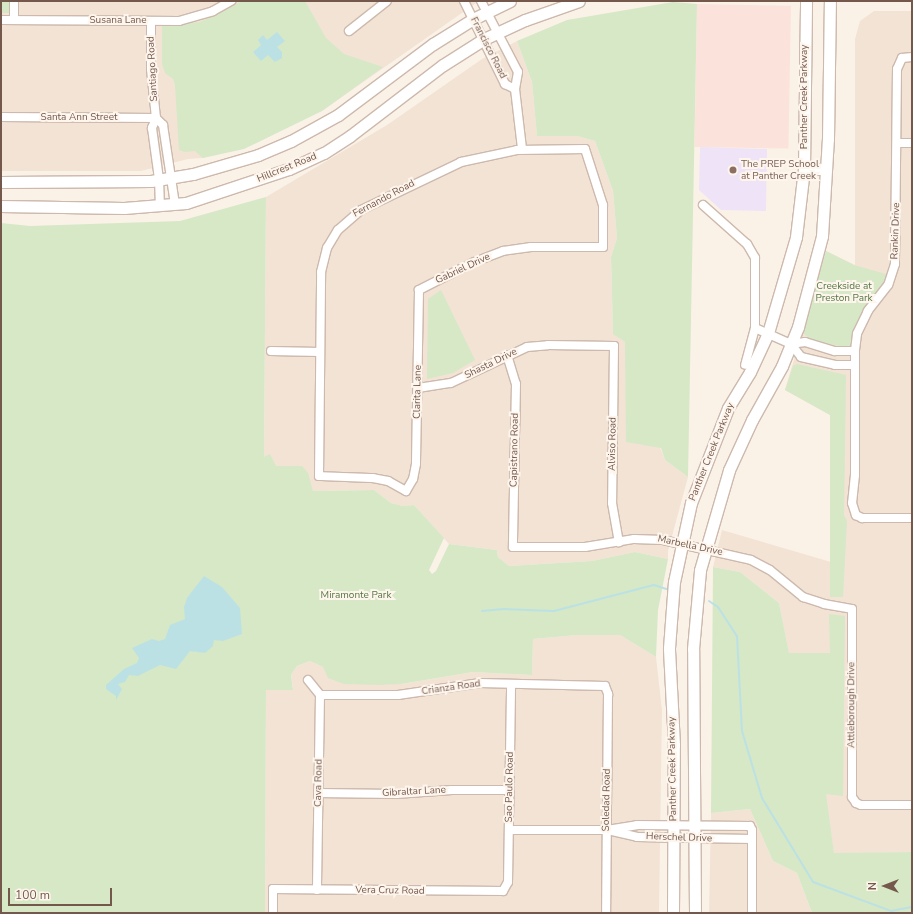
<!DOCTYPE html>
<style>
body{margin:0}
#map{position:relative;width:913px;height:914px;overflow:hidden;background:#fbf2e7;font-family:"Nunito Sans",sans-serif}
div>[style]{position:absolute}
.residential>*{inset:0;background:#f2e3d5}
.commercial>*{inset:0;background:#fbe3db;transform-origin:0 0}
.education>*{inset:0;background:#efe3f8}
.green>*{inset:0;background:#d6e8c6;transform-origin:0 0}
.water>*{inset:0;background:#bce1e4}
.stream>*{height:2px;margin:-1px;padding:0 1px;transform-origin:1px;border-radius:1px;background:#bce1e4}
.roads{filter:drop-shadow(1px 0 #cdb9ad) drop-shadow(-1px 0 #cdb9ad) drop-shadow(0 1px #cdb9ad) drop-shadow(0 -1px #cdb9ad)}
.street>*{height:8px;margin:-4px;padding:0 4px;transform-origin:4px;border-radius:4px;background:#fff}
.secondary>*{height:11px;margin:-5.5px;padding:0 5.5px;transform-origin:5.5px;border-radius:5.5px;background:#fff}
.dots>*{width:11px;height:11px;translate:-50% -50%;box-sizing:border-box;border:2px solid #fef6ed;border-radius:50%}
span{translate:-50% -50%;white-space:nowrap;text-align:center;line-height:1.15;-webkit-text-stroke:4px #fef6ed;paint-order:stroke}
.street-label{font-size:10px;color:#74584c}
.education-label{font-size:10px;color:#785e54}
.left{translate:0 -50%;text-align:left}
.park-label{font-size:10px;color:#577845}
.frame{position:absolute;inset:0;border:2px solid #74584c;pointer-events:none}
.north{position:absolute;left:865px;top:866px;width:40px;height:40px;-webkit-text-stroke:3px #fef6ed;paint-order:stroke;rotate:270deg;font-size:11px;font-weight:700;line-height:16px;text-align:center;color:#74584c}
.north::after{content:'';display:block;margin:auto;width:14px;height:18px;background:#74584c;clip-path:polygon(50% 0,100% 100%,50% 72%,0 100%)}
.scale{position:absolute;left:8px;top:888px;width:104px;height:18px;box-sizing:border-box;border:2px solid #74584c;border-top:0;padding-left:5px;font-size:12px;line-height:14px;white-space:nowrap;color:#74584c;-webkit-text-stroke:3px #fef6ed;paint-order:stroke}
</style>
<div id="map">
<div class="residential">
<i style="clip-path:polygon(1px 1px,479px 1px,322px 111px,203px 158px,188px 159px,141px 171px,1px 171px)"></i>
<i style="clip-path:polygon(874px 11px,912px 11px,912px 852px,834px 854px,825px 793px,802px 720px,779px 603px,740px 572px,713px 567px,722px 530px,831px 562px,830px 415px,785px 390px,826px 251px,855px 265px,855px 39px,860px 21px)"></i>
<i style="clip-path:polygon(517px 41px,532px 82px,537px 136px,577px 136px,595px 141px,613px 191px,617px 238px,611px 257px,613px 333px,625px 342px,627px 363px,665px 460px,688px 477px,668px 551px,668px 559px,635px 552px,592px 561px,509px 566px,498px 557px,497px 550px,449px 544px,414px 505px,403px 506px,391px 503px,374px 490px,313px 491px,309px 480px,273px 470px,264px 457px,266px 197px,387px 125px,482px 59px)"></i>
<i style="clip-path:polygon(577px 635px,620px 635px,656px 657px,662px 710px,659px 913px,265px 913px,266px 689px,293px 689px,291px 675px,297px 666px,310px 661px,323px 667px,401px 684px,473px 672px,532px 675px,533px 639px)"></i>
<i style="clip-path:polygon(750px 809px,773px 861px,797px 873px,812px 913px,709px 913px,711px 813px)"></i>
</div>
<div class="commercial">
<i style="left:697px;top:4px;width:94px;height:143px;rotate:1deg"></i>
</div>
<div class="education">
<i style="clip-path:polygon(700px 147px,767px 149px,766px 211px,721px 210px,699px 190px)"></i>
</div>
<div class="green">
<i style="left:1px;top:1px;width:9px;height:12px"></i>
<i style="clip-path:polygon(242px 1px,305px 1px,326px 38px,344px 54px,383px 67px,322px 111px,244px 149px,203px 158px,195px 151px,185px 152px,179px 150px,175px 85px,173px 79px,165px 73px,162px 64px,162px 26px,200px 22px)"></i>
<i style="clip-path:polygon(673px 2px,697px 4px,688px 477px,665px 460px,661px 448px,626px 442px,625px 342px,613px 334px,611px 257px,617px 238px,613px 191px,595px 141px,577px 136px,537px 136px,532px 82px,517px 41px,567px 20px)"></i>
<i style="clip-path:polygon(266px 197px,264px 457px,270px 454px,276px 466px,302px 466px,308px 473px,313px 491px,374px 490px,391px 503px,403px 506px,414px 505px,444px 538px,429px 570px,432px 574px,436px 571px,449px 544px,497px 550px,498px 557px,509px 566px,592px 561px,635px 552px,668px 559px,658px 610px,656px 657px,620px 635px,577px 635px,533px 639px,532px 675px,473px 672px,401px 684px,379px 685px,344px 684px,328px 678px,323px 667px,310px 661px,297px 666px,291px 675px,293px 690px,266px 690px,265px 913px,1px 913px,1px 223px,30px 226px,180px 221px)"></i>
<i style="clip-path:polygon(826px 251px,854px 265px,889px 275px,867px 307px,852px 347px,848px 348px,811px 340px,802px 332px)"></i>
<i style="clip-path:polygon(441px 290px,475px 360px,453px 373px,427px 379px,428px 299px)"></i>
<i style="clip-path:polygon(797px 364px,846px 375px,844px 515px,847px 521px,843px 597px,830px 597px,830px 415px,785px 390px,793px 366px)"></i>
<i style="clip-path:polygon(713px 567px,740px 572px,779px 603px,789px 653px,830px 653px,829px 614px,845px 616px,843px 796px,826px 794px,834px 853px,912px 852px,912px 913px,812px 913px,797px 873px,773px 861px,750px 809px,711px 813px)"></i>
</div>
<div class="water">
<i style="clip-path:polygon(277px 32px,285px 41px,277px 47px,282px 52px,282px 58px,275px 62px,268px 55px,261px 61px,253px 52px,261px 45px,258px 40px,263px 35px,267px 40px)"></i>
<i style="clip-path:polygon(204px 576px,222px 587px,240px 608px,242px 634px,223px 641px,214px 640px,213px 646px,205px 653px,190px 651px,176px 669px,160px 665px,138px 676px,129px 675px,125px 682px,118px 684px,122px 689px,116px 700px,116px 696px,106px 689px,106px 685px,124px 669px,137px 663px,139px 658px,132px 648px,152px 639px,159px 641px,165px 639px,170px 625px,185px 619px,184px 607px,187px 598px)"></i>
</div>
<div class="stream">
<i style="left:709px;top:601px;width:11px;rotate:34deg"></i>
<i style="left:718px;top:607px;width:35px;rotate:57deg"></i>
<i style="left:737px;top:636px;width:95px;rotate:87deg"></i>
<i style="left:742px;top:731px;width:70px;rotate:73.4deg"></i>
<i style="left:762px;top:798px;width:98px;rotate:58.7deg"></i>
<i style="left:813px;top:882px;width:83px;rotate:20.4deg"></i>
<i style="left:891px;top:911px;width:21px;rotate:-11deg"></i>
<i style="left:482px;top:611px;width:22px;rotate:-5deg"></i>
<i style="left:504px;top:609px;width:50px;rotate:2.3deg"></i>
<i style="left:554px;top:611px;width:103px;rotate:-14.6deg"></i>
<i style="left:654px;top:585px;width:13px;rotate:18deg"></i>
</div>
<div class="roads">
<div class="street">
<i style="left:14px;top:1px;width:19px;rotate:90deg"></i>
<i style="left:464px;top:1px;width:93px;rotate:63.7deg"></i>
<i style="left:505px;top:84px;width:11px;rotate:27deg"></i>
<i style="left:481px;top:1px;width:80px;rotate:62.5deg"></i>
<i style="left:518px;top:72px;width:17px;rotate:100deg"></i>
<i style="left:515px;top:89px;width:60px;rotate:83.3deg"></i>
<i style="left:1px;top:20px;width:178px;rotate:0.3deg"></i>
<i style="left:179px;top:21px;width:35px;rotate:-16deg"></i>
<i style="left:213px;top:11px;width:21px;rotate:-29deg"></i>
<i style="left:151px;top:21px;width:48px;rotate:90deg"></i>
<i style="left:151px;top:69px;width:49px;rotate:84.2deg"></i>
<i style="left:156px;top:118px;width:11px;rotate:112deg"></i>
<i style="left:152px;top:128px;width:51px;rotate:82.2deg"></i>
<i style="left:159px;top:179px;width:26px;rotate:88deg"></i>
<i style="left:349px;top:31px;width:48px;rotate:-38.3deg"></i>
<i style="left:912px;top:57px;width:10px;rotate:174deg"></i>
<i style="left:902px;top:58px;width:12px;rotate:114deg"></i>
<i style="left:897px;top:69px;width:195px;rotate:90.6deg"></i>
<i style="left:895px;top:264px;width:22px;rotate:108deg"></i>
<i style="left:888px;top:285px;width:33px;rotate:128deg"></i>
<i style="left:868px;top:311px;width:25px;rotate:116deg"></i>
<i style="left:857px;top:334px;width:17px;rotate:97deg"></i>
<i style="left:855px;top:351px;width:124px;rotate:90deg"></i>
<i style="left:855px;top:475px;width:28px;rotate:96deg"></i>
<i style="left:852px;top:503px;width:13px;rotate:72deg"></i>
<i style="left:856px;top:515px;width:7px;rotate:27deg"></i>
<i style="left:862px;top:518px;width:50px"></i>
<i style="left:1px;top:117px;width:155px;rotate:0.4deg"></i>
<i style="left:156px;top:118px;width:10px;rotate:45deg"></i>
<i style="left:163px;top:125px;width:80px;rotate:81.4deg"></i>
<i style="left:898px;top:143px;width:14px"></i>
<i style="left:585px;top:149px;width:59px;rotate:72.2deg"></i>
<i style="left:603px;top:205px;width:42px;rotate:90deg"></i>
<i style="left:603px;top:247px;width:72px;rotate:180deg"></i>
<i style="left:531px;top:247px;width:28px;rotate:172deg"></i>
<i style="left:503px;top:251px;width:31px;rotate:159deg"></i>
<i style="left:474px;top:262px;width:62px;rotate:153deg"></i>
<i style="left:419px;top:290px;width:174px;rotate:91deg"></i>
<i style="left:416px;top:464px;width:15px;rotate:101deg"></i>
<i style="left:413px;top:479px;width:14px;rotate:120deg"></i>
<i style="left:406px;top:491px;width:21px;rotate:-151deg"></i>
<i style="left:388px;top:481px;width:15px;rotate:-169deg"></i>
<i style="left:373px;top:478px;width:54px;rotate:-177.9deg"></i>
<i style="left:319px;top:476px;width:204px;rotate:-89.4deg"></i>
<i style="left:321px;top:272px;width:25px;rotate:-76deg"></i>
<i style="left:327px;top:248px;width:21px;rotate:-59deg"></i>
<i style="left:338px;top:230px;width:30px;rotate:-41deg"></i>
<i style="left:361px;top:210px;width:111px;rotate:-25.6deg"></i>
<i style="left:461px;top:162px;width:57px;rotate:-12.1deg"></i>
<i style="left:517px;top:150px;width:68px;rotate:-0.8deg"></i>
<i style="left:703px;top:205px;width:59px;rotate:41.6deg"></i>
<i style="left:747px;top:244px;width:16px;rotate:60deg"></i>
<i style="left:755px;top:258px;width:70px;rotate:90deg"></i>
<i style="left:755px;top:328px;width:38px;rotate:105deg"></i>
<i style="left:755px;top:328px;width:39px;rotate:24deg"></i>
<i style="left:791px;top:344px;width:16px;rotate:52deg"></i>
<i style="left:801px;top:357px;width:35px;rotate:13deg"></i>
<i style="left:835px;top:365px;width:20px"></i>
<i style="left:791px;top:344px;width:14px;rotate:-8deg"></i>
<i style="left:805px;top:342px;width:31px;rotate:17deg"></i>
<i style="left:835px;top:351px;width:20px"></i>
<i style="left:271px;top:351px;width:49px;rotate:1.2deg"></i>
<i style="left:507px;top:355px;width:30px;rotate:73deg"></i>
<i style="left:516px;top:384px;width:163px;rotate:91.1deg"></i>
<i style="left:513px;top:547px;width:72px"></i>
<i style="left:585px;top:547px;width:50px;rotate:-9.3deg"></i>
<i style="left:634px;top:539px;width:29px;rotate:2deg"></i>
<i style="left:663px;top:540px;width:90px;rotate:12.8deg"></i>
<i style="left:751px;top:560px;width:21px;rotate:28deg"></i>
<i style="left:770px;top:570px;width:43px;rotate:39.3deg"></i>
<i style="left:803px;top:597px;width:22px;rotate:18deg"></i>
<i style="left:824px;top:604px;width:28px;rotate:10deg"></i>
<i style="left:852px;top:609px;width:188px;rotate:90deg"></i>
<i style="left:852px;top:797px;width:7px;rotate:56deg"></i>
<i style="left:856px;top:803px;width:5px;rotate:22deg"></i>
<i style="left:861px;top:805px;width:51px"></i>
<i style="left:418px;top:388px;width:33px;rotate:-9deg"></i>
<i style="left:451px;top:383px;width:84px;rotate:-25.3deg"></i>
<i style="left:527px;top:347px;width:21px;rotate:-5deg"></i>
<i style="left:548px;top:345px;width:66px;rotate:0.9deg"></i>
<i style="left:614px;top:346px;width:157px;rotate:90.7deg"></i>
<i style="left:612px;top:503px;width:40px;rotate:80deg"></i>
<i style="left:308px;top:680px;width:19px;rotate:51deg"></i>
<i style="left:320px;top:695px;width:195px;rotate:90.9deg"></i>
<i style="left:320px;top:695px;width:78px"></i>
<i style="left:398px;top:695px;width:83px;rotate:-8.3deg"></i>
<i style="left:480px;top:683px;width:125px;rotate:1.4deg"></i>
<i style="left:605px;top:686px;width:9px;rotate:69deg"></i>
<i style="left:608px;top:694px;width:219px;rotate:90.5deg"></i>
<i style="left:318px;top:793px;width:78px;rotate:0.7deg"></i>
<i style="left:396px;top:794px;width:56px;rotate:-4.1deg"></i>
<i style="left:452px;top:790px;width:58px"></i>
<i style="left:509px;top:830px;width:98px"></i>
<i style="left:607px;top:830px;width:30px;rotate:-9deg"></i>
<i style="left:637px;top:825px;width:113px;rotate:0.5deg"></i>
<i style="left:750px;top:826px;width:4px;rotate:63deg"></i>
<i style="left:752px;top:830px;width:83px;rotate:90deg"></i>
<i style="left:612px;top:831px;width:26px;rotate:13deg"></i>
<i style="left:637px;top:837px;width:115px;rotate:1deg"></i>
<i style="left:273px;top:913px;width:24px;rotate:-90deg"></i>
<i style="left:273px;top:889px;width:230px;rotate:0.5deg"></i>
<i style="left:503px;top:891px;width:10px;rotate:-61deg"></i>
<i style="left:508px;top:882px;width:198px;rotate:-89.1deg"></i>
</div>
<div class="secondary">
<i style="left:804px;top:169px;width:22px"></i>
<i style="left:1px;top:182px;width:150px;rotate:-0.4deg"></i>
<i style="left:151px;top:181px;width:43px;rotate:-9.5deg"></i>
<i style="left:193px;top:174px;width:68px;rotate:-16.3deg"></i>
<i style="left:258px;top:155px;width:36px;rotate:-23deg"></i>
<i style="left:291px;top:141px;width:54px;rotate:-29deg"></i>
<i style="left:338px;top:115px;width:119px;rotate:-36.8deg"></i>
<i style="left:433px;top:44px;width:47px;rotate:-32deg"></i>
<i style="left:473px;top:19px;width:41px;rotate:-25.9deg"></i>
<i style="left:1px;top:206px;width:123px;rotate:0.9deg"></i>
<i style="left:124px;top:208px;width:62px;rotate:-4.6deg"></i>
<i style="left:186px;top:203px;width:108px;rotate:-18.3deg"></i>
<i style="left:289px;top:169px;width:38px;rotate:-25deg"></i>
<i style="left:324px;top:153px;width:31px;rotate:-33deg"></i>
<i style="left:350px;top:136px;width:117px;rotate:-37.4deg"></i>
<i style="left:443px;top:65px;width:49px;rotate:-32.4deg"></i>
<i style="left:484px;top:39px;width:45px;rotate:-24.9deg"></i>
<i style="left:525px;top:20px;width:57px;rotate:-19.4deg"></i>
<i style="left:673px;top:913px;width:168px;rotate:-89.7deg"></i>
<i style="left:674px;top:745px;width:97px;rotate:-93deg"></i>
<i style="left:669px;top:648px;width:66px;rotate:-85.7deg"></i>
<i style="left:674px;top:582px;width:81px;rotate:-77.9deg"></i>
<i style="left:691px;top:503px;width:102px;rotate:-68.7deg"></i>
<i style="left:728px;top:408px;width:42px;rotate:-58.6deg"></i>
<i style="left:750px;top:372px;width:43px;rotate:-65.2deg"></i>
<i style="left:768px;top:333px;width:100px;rotate:-73.7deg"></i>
<i style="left:796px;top:237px;width:68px;rotate:-83.3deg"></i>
<i style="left:804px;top:169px;width:168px;rotate:-89.3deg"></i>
<i style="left:695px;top:913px;width:264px;rotate:-90.4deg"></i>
<i style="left:693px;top:649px;width:79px;rotate:-84.9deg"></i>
<i style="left:700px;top:570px;width:104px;rotate:-73.8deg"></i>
<i style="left:729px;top:470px;width:55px;rotate:-65.3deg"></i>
<i style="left:752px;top:420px;width:62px;rotate:-60.9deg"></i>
<i style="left:782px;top:366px;width:42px;rotate:-67.7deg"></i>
<i style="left:798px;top:327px;width:94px;rotate:-75.2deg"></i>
<i style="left:822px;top:236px;width:97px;rotate:-86.5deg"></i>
<i style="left:828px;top:139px;width:138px;rotate:-89.2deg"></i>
</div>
</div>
<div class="dots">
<i style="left:733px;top:170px;background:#8d6e63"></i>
</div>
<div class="street-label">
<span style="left:118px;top:21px">Susana Lane</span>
<span style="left:488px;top:48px;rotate:63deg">Francisco Road</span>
<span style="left:153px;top:69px;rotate:-93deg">Santiago Road</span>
<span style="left:805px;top:97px;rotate:-90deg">Panther Creek Parkway</span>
<span style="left:79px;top:118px">Santa Ann Street</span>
<span style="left:287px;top:168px;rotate:-22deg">Hillcrest Road</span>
<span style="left:384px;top:199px;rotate:-28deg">Fernando Road</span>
<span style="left:896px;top:231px;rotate:-88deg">Rankin Drive</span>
<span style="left:463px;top:269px;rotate:-25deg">Gabriel Drive</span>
<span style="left:491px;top:364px;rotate:-26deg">Shasta Drive</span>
<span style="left:418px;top:392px;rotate:-89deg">Clarita Lane</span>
<span style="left:613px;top:444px;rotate:-89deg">Alviso Road</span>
<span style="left:515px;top:450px;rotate:-89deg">Capistrano Road</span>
<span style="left:712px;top:452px;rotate:-68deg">Panther Creek Parkway</span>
<span style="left:690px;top:546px;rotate:12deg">Marbella Drive</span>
<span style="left:451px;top:688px;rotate:-8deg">Crianza Road</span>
<span style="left:852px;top:705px;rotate:-90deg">Attleborough Drive</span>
<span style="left:673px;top:769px;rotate:-91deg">Panther Creek Parkway</span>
<span style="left:319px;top:783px;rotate:-89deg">Cava Road</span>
<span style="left:510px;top:787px;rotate:-89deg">Sao Paulo Road</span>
<span style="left:414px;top:792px;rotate:-3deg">Gibraltar Lane</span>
<span style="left:607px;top:800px;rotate:-89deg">Soledad Road</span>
<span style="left:679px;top:838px;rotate:2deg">Herschel Drive</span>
<span style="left:390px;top:891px;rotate:1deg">Vera Cruz Road</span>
</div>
<div class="education-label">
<span class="left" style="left:741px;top:170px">The PREP School<br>at Panther Creek</span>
</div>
<div class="park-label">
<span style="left:844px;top:292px">Creekside at<br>Preston Park</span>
<span style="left:356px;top:596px">Miramonte Park</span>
</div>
<div class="frame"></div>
<div class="north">N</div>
<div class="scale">100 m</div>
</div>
